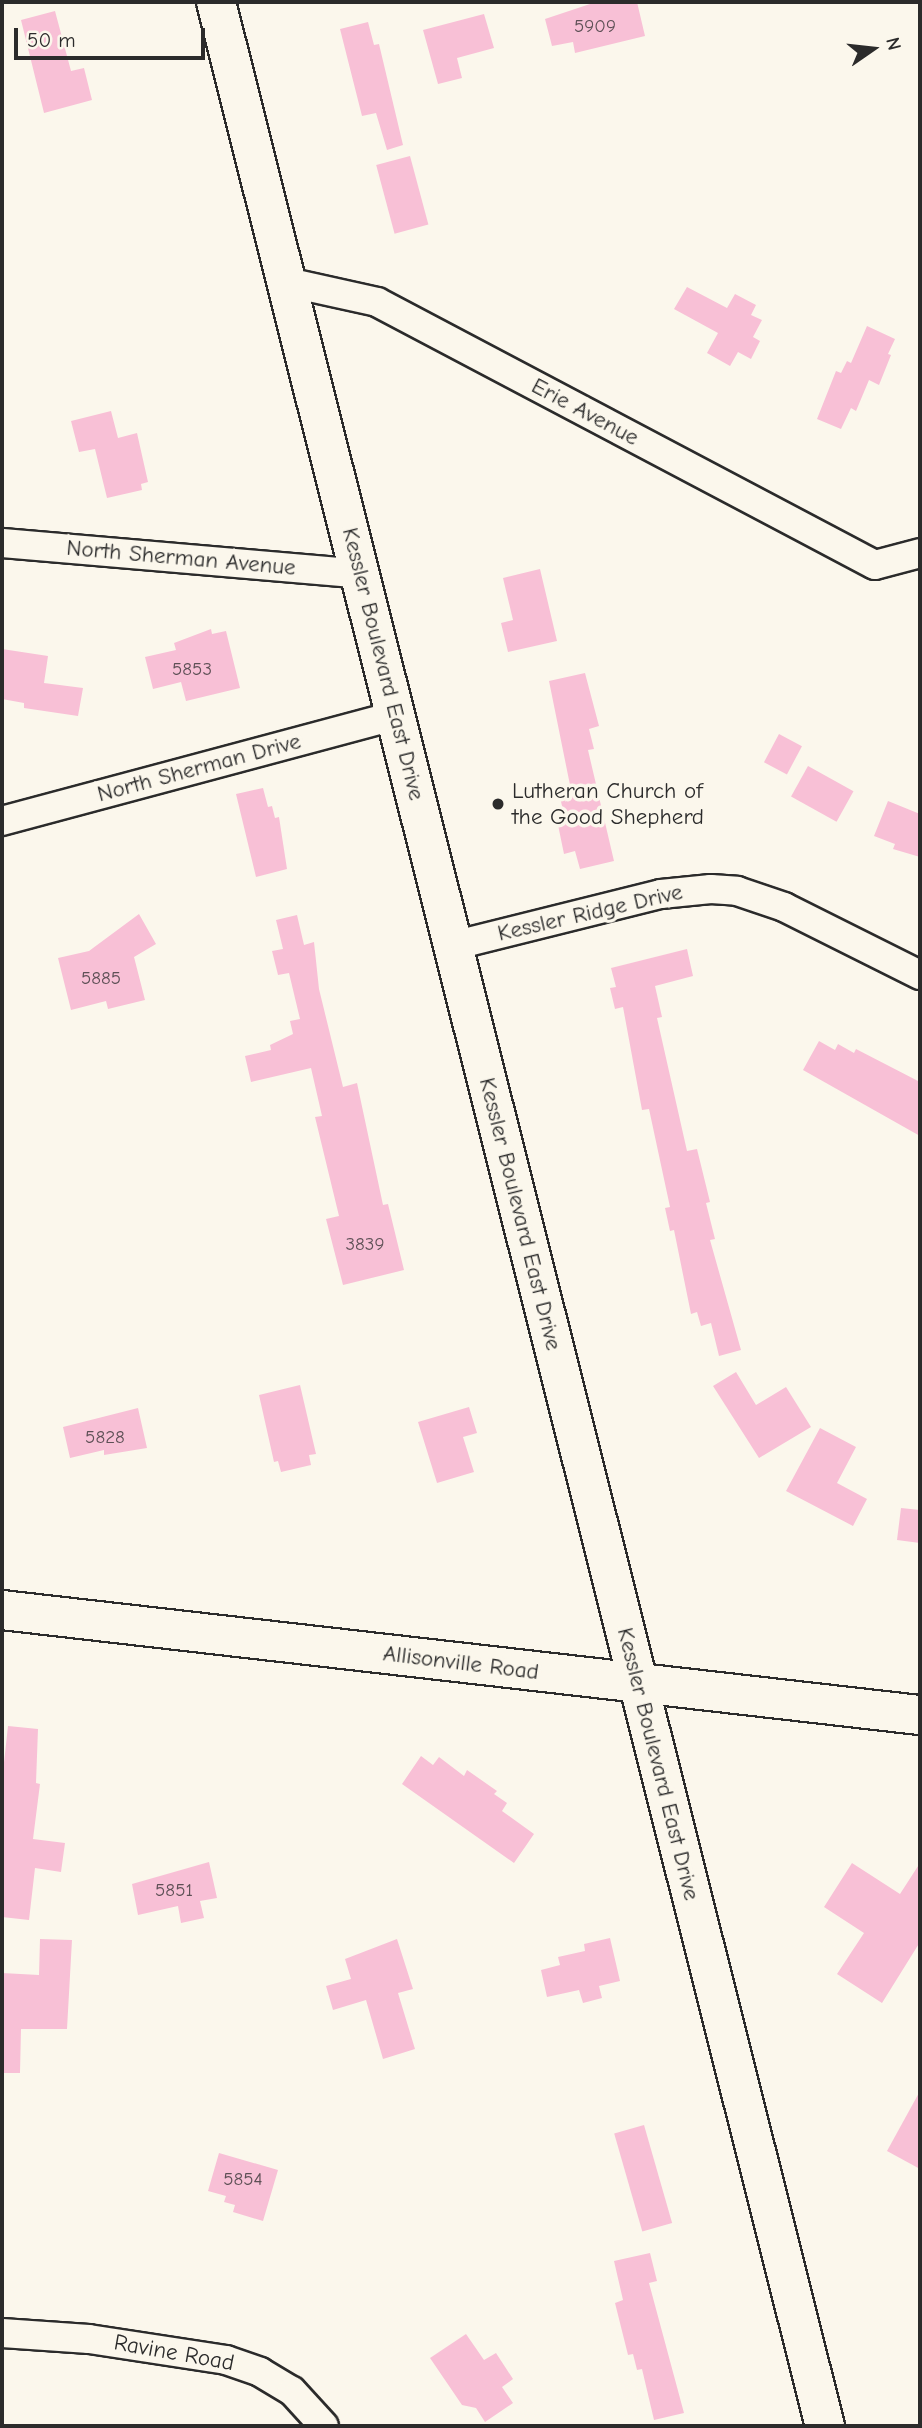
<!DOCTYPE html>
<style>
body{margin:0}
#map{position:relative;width:922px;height:2428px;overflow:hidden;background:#fbf7ec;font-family:"Comic Neue",sans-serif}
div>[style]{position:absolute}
.building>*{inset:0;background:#f8c0d6;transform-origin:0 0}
.roads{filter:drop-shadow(2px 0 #2b2b2b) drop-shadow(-2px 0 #2b2b2b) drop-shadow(0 2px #2b2b2b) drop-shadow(0 -2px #2b2b2b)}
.minor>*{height:28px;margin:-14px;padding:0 14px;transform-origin:14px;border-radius:14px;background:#fbf7ec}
.secondary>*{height:38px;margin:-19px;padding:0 19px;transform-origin:19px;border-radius:19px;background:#fbf7ec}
.primary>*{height:38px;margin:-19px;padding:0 19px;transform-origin:19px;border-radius:19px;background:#fbf7ec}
.dots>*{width:19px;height:19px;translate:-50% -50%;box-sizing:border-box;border:4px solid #fbf7ec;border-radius:50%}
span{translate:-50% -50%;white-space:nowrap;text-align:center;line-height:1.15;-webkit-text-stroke:7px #fbf7ec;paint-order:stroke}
.number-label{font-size:19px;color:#5e5056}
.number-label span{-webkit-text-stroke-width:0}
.street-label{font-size:23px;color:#2b2b2b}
.poi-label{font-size:23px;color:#2b2b2b}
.left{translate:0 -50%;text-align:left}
.frame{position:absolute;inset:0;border:4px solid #2b2b2b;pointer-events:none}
.north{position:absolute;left:838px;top:14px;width:70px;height:70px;-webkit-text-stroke:5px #fbf7ec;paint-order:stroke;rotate:76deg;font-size:19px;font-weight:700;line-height:28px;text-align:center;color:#2b2b2b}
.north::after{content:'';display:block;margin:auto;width:24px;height:32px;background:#2b2b2b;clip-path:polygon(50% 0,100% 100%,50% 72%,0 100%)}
.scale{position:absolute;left:14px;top:28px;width:191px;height:32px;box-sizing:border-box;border:4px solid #2b2b2b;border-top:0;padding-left:9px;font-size:21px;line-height:24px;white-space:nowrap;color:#2b2b2b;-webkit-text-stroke:5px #fbf7ec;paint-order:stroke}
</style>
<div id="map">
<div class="building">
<i style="clip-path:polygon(596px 2px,637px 2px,645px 36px,575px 53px,573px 42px,552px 46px,545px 19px)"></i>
<i style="clip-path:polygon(55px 11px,71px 71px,84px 68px,92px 100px,44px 113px,21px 20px)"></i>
<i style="clip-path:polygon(484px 14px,494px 48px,457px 58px,462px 78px,438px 84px,423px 30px)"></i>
<i style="clip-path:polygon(368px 22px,374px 45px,379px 44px,403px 145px,387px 150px,376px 113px,362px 116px,340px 29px)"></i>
<i style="left:410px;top:156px;width:71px;height:35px;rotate:75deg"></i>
<i style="clip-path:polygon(687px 287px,727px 308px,735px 294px,756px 305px,751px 315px,762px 320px,753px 337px,760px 341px,751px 359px,738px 352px,730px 366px,707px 353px,718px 333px,674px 309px)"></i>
<i style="clip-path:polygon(867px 326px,895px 339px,888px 354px,891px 355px,879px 385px,869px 380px,856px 411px,851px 408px,841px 429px,817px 419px,836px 371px,841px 373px,847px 361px,851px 363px)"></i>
<i style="clip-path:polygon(111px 411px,118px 438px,137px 433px,148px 482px,141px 484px,142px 490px,107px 498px,95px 449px,79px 452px,71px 421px)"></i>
<i style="clip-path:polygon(540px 569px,557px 641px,508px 652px,501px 623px,513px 620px,503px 578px)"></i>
<i style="clip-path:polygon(211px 629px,212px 634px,226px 631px,240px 688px,186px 701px,181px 682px,153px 689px,145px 657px,176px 650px,174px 643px)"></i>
<i style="clip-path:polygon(2px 649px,48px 656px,44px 683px,83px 688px,78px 716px,24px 708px,24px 703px,2px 699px)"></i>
<i style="clip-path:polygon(585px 673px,599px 726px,589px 729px,594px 749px,588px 750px,614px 861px,580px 869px,575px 851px,564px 854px,558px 825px,566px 823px,559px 793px,571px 790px,549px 681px)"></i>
<i style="left:779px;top:734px;width:26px;height:32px;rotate:28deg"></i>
<i style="left:808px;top:766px;width:52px;height:35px;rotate:29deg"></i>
<i style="clip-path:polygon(263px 788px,268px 807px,272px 806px,275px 818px,279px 817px,287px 869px,256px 877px,236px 794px)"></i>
<i style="clip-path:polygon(888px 801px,920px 814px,920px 857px,893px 849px,895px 844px,874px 836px)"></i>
<i style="clip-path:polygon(139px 914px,156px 944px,134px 957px,145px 1000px,108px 1009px,106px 1001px,71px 1010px,58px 958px,89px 951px)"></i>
<i style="clip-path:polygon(297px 915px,304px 945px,314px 942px,319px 989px,343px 1087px,357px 1083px,383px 1205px,388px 1204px,404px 1270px,343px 1285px,326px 1219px,339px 1216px,315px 1117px,322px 1116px,311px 1068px,251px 1082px,245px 1056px,271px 1050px,270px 1045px,293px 1034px,290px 1021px,300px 1019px,289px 973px,278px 975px,272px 951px,283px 949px,276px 920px)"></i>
<i style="clip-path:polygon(687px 949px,693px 976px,655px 986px,662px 1017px,657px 1018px,687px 1151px,697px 1149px,710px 1202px,706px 1203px,715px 1239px,710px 1240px,741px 1350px,719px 1356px,711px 1323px,701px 1326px,697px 1312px,691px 1314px,674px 1230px,670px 1231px,665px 1208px,670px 1207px,649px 1109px,642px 1110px,623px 1007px,615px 1009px,610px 988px,616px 987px,611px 968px)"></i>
<i style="clip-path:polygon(819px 1041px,835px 1050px,838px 1044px,854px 1053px,856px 1049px,920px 1082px,920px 1136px,803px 1070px)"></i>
<i style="clip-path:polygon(736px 1372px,756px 1405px,786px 1387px,811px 1427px,759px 1458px,713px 1386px)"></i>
<i style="clip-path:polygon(300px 1385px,316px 1454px,309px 1455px,311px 1465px,281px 1472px,278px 1461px,274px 1462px,259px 1395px)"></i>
<i style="clip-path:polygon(469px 1407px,477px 1433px,463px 1437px,474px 1472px,437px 1483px,418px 1422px)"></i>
<i style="clip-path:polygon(138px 1408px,147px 1448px,104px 1455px,104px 1450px,70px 1458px,63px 1427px)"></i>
<i style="clip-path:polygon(820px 1428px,856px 1447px,837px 1483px,867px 1499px,853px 1526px,786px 1491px)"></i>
<i style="clip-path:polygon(901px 1508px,920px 1510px,920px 1543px,897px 1540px)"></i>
<i style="clip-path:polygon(8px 1726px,38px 1729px,36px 1783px,40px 1784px,33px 1839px,65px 1843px,61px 1872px,35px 1868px,29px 1920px,2px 1917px,2px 1781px)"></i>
<i style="clip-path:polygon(421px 1756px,433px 1765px,439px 1757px,464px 1776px,467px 1770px,497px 1791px,494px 1794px,507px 1803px,502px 1811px,534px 1834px,514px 1863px,402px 1784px)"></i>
<i style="clip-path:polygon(209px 1862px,217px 1898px,200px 1901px,204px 1918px,181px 1923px,178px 1906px,138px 1915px,132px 1884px)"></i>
<i style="clip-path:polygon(852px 1863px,900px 1894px,920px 1863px,920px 1942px,882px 2003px,837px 1974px,864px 1933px,824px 1907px)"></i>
<i style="clip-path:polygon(610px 1938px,620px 1981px,599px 1986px,602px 1998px,583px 2003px,579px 1990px,547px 1997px,541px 1970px,560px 1965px,558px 1957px,585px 1951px,584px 1944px)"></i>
<i style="clip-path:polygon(40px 1939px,72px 1940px,67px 2029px,21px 2029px,20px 2073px,2px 2073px,2px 1973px,39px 1975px)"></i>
<i style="clip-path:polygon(397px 1939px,413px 1989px,398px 1993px,415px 2049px,383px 2059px,366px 2000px,333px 2010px,326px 1986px,351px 1979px,345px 1959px)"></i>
<i style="clip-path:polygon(920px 2091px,920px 2169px,887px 2151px)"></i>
<i style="left:644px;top:2125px;width:102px;height:31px;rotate:74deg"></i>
<i style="clip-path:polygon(219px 2153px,278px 2170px,263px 2221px,233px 2212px,235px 2205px,224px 2202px,226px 2196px,208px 2191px)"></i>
<i style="clip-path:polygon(650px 2253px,657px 2281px,649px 2283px,684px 2413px,654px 2420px,642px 2369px,637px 2370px,633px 2354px,628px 2355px,615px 2303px,623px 2300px,614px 2261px)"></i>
<i style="clip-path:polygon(466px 2334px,484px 2360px,496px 2353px,513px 2379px,502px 2387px,513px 2403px,485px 2422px,476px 2408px,462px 2405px,430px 2358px)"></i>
</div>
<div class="roads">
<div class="minor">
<i style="left:287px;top:282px;width:92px;rotate:12.5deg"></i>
<i style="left:377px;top:302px;width:563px;rotate:27.84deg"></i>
<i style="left:875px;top:565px;width:47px;rotate:-14.9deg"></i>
<i style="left:2px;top:543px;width:359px;rotate:4.9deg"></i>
<i style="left:2px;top:821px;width:407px;rotate:-15deg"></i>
<i style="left:452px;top:946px;width:215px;rotate:-14deg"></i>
<i style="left:661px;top:894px;width:50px;rotate:-5.7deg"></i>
<i style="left:711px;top:889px;width:26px;rotate:4deg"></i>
<i style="left:737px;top:891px;width:50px;rotate:18.8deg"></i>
<i style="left:784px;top:907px;width:152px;rotate:26.6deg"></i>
<i style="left:2px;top:2333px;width:87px;rotate:3.9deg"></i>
<i style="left:89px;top:2339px;width:139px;rotate:8.7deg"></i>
<i style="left:226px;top:2360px;width:36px;rotate:19deg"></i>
<i style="left:260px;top:2372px;width:37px;rotate:31deg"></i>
<i style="left:292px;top:2391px;width:47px;rotate:47.6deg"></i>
</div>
<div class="secondary">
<i style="left:2px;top:1610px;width:924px;rotate:6.53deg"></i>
</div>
<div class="primary">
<i style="left:216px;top:2px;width:2499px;rotate:75.9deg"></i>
</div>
</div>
<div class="dots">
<i style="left:498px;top:804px;background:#2b2b2b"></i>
</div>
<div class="number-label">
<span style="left:595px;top:27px">5909</span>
<span style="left:192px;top:670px">5853</span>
<span style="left:101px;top:979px">5885</span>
<span style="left:365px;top:1245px">3839</span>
<span style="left:105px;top:1438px">5828</span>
<span style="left:174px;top:1891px">5851</span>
<span style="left:243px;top:2180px">5854</span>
</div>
<div class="street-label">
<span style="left:585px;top:412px;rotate:28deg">Erie Avenue</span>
<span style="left:181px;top:558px;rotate:5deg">North Sherman Avenue</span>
<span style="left:383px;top:664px;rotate:76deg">Kessler Boulevard East Drive</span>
<span style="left:199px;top:768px;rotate:-15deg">North Sherman Drive</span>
<span style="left:590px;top:913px;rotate:-13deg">Kessler Ridge Drive</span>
<span style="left:520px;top:1214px;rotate:76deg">Kessler Boulevard East Drive</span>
<span style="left:461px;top:1663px;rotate:7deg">Allisonville Road</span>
<span style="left:658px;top:1764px;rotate:76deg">Kessler Boulevard East Drive</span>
<span style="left:174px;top:2353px;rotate:10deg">Ravine Road</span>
</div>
<div class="poi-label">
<span class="left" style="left:512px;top:804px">Lutheran Church of<br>the Good Shepherd</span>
</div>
<div class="frame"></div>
<div class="north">N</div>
<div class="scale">50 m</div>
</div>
